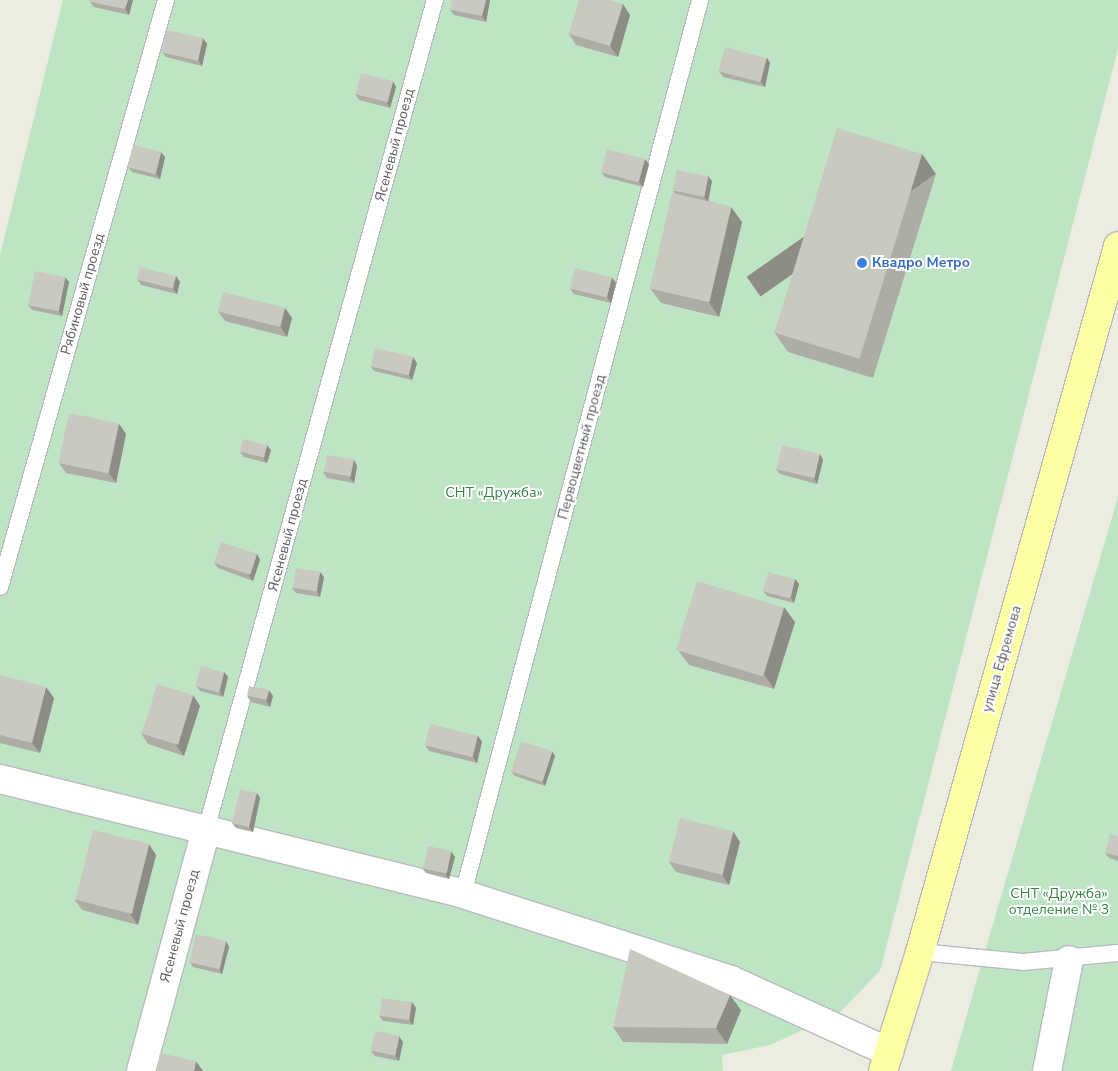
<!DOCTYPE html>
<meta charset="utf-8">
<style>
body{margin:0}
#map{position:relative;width:1118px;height:1071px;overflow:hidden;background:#edece1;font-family:"Nunito Sans",sans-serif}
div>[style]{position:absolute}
.green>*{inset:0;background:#bde5c4}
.roads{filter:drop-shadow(1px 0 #b9bac0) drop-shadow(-1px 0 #b9bac0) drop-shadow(0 1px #b9bac0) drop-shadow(0 -1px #b9bac0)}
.lane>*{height:16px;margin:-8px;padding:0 8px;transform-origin:8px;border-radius:8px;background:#fff}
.street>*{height:28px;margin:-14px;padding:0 14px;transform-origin:14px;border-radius:14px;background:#fff}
.primary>*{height:28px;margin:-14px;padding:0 14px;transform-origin:14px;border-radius:14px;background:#fcffa4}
.wall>*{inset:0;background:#adada5}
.shaded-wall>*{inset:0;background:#8d8d86;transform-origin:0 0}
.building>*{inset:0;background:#c9c9c0;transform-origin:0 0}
.dots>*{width:14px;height:14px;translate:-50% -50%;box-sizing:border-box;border:2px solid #fff;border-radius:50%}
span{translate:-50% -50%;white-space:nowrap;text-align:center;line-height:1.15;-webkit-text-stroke:4px #fff;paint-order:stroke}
.street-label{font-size:14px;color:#595c62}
.shop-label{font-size:14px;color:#366cbe;font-weight:700}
.left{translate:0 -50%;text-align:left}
.park-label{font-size:14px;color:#358548}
</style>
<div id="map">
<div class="green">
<i style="clip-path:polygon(63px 0,1118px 0,1118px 49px,880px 971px,838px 1014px,770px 1045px,722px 1055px,723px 1071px,0 1071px,0 255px)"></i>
<i style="clip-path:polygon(1118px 497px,1118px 1071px,951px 1071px,983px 958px)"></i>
</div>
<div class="roads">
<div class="lane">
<i style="left:0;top:587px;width:610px;rotate:-74.21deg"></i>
<i style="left:206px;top:830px;width:861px;rotate:-74.58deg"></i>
<i style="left:463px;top:894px;width:925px;rotate:-75.15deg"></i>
<i style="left:920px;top:952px;width:103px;rotate:5.5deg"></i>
<i style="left:1023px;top:962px;width:95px;rotate:-5.4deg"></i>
</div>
<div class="street">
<i style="left:0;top:779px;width:477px;rotate:13.9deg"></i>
<i style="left:463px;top:894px;width:281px;rotate:17.8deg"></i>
<i style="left:731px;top:980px;width:174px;rotate:24.5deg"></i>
<i style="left:141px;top:1071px;width:250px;rotate:-74.9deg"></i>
<i style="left:1047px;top:1071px;width:113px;rotate:-78.8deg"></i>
</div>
<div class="primary">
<i style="left:883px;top:1071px;width:125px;rotate:-72.7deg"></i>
<i style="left:920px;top:952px;width:733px;rotate:-74.33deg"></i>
</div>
</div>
<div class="wall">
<i style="clip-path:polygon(91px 0,133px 0,129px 15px,94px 7px,90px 2px)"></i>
<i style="clip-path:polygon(490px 0,486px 22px,454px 15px,450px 10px)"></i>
<i style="clip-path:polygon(623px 4px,630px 15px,618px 57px,576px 45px,569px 34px)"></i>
<i style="clip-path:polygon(203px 38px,207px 44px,202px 66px,166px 57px,162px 52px)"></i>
<i style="clip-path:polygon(767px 58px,770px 63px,765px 87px,723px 77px,719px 71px)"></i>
<i style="clip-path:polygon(396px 87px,390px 108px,359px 100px,355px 94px)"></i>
<i style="clip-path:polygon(161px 152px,165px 157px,160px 179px,132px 172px,128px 167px)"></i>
<i style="clip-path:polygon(922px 154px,936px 174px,873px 378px,788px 352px,774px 332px)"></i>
<i style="clip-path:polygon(649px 164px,643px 187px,605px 177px,601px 172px)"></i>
<i style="clip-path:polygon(708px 176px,712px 181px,708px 201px,731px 207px,742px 222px,719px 317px,661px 303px,650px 288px,675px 194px,673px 191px)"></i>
<i style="clip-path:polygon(176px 276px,180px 282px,177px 294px,141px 285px,138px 280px)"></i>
<i style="clip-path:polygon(65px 277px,69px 282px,62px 316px,32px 310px,28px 305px)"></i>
<i style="clip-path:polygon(616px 283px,611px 303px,574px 294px,570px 288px)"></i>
<i style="clip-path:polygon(285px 308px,292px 318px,287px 337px,225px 321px,218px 311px)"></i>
<i style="clip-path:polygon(417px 363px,412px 380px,374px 371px,370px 366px)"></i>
<i style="clip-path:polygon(119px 424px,126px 434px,116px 483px,66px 473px,59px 463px)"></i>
<i style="clip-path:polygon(271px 450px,267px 463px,244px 457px,240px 452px)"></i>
<i style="clip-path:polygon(820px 454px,823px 460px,817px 484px,780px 474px,776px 469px)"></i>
<i style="clip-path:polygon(354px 460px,357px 466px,354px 483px,327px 478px,323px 472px)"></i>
<i style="clip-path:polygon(257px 554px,260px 560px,253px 581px,218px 568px,214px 563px)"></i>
<i style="clip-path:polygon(324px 577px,320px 597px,296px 593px,292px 588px)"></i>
<i style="clip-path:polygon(795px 579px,799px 584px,794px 603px,767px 596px,763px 591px)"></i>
<i style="clip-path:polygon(795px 622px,774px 689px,689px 665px,678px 650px)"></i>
<i style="clip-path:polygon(224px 672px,228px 677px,223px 697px,200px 691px,196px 686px)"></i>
<i style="clip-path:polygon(0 675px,54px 698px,40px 753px,0 743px)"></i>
<i style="clip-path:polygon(193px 695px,200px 706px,184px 756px,148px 744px,141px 733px)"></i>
<i style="clip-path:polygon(247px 696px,273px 696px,270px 707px,251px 702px)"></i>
<i style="clip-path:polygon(478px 736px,482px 742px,477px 763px,429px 751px,425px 745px)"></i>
<i style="clip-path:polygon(555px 756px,545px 786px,515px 776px,511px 771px)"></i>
<i style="clip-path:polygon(257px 793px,260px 798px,253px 832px,236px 828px,232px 823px)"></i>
<i style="clip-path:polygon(1118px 836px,1118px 861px,1109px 858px,1105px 853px)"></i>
<i style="clip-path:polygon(740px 842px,729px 885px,676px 872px,669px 862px)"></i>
<i style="clip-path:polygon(156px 855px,138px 925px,82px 910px,75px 900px)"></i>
<i style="clip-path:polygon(455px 857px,449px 879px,426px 873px,422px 868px)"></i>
<i style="clip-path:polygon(226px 941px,229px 947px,222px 974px,193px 967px,190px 962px)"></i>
<i style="clip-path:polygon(412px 1002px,416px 1008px,413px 1025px,383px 1021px,379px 1016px)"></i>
<i style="clip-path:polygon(741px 1010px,727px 1044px,623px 1042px,613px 1027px)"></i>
<i style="clip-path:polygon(403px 1042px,399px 1061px,375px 1056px,371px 1051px)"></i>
</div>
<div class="shaded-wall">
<i style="clip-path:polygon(128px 0,133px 0,129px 15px,125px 9px)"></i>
<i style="clip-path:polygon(486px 0,490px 0,486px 22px,482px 16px)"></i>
<i style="clip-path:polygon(623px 4px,630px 15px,618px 57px,610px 46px)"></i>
<i style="clip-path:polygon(203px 38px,207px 44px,202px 66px,198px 60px)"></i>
<i style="clip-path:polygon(767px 58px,770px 63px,765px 87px,761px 82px)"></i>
<i style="clip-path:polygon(393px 81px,396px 87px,390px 108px,387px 103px)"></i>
<i style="clip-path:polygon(161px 152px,165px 157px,160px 179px,156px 173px)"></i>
<i style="left:922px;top:154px;width:24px;height:214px;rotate:55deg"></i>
<i style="clip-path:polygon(645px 159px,649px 164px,643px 187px,639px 182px)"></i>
<i style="clip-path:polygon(708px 176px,712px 181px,708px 202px,704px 197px)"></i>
<i style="clip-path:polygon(731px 207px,742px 222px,719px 317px,708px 301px)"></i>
<i style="clip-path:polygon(176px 276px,180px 282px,177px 294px,173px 289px)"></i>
<i style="clip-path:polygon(65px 277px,69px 282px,62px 316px,58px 310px)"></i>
<i style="clip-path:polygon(612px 277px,616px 283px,611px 303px,607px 297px)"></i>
<i style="clip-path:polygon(285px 308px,292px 318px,287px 337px,280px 326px)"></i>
<i style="clip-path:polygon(413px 357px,417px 363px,412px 380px,409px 375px)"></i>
<i style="clip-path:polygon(119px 424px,126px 434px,116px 483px,109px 473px)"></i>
<i style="clip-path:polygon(267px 445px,271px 450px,267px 463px,263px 458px)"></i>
<i style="clip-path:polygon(820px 454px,823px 460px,817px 484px,814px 478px)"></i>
<i style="clip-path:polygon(354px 460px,357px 466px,354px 483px,350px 478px)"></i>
<i style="clip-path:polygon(257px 554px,260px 560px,253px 581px,249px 576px)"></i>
<i style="clip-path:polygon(320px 572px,324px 577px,320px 597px,317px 592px)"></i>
<i style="clip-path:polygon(795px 579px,799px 584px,794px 603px,791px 598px)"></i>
<i style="clip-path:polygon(784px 607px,795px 622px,774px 689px,764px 674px)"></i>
<i style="clip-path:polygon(224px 672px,228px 677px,223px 697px,220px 692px)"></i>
<i style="clip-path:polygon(46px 687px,54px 698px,40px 753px,32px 743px)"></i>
<i style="clip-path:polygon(269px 690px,273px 696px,270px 707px,266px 701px)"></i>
<i style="clip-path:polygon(193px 695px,200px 706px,184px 756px,176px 745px)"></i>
<i style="clip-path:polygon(478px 736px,482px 742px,477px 763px,473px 757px)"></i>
<i style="clip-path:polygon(552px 751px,555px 756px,545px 786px,542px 781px)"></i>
<i style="clip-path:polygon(257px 793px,260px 798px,253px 832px,249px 827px)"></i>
<i style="clip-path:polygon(733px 831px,740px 842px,729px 885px,722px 875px)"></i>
<i style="clip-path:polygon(149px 844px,156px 855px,138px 925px,130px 914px)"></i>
<i style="clip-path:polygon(451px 851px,455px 857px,449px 879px,445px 873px)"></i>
<i style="clip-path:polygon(226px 941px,229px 947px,222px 974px,219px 969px)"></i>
<i style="clip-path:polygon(730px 995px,741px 1010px,727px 1044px,716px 1028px)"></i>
<i style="clip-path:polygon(412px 1002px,416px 1008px,413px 1025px,409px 1020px)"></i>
<i style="clip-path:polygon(399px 1036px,403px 1042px,399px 1061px,395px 1056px)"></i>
<i style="clip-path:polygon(196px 1061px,203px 1071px,194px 1071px)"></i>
</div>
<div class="building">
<i style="clip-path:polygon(91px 0,128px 0,125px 9px,90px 2px)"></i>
<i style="clip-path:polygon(452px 0,486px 0,482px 16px,450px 10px)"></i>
<i style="clip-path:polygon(579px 0,609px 0,623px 4px,610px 46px,569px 34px)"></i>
<i style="left:167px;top:30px;width:37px;height:23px;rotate:13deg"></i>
<i style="left:725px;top:47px;width:43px;height:25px;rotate:15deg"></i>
<i style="left:361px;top:73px;width:33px;height:22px;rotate:14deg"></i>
<i style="left:837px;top:128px;width:89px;height:214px;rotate:17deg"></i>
<i style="left:133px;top:145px;width:29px;height:23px;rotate:14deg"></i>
<i style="left:607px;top:149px;width:39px;height:24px;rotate:15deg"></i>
<i style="left:677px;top:170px;width:32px;height:21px;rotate:11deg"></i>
<i style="left:672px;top:193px;width:61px;height:98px;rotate:13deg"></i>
<i style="left:140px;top:267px;width:37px;height:13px;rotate:14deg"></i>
<i style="left:575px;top:268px;width:38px;height:21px;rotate:14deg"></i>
<i style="left:35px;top:271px;width:31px;height:35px;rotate:11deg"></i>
<i style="left:223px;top:292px;width:64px;height:20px;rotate:14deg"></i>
<i style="left:375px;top:348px;width:39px;height:19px;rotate:13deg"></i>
<i style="left:69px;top:413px;width:51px;height:51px;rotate:12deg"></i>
<i style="left:243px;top:439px;width:25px;height:13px;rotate:14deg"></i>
<i style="left:782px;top:445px;width:39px;height:25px;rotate:13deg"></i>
<i style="left:327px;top:455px;width:27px;height:17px;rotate:10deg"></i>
<i style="left:221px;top:542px;width:38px;height:22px;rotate:18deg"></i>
<i style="left:296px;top:568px;width:24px;height:20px;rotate:9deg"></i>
<i style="left:768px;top:572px;width:28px;height:20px;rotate:15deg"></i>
<i style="left:697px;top:581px;width:91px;height:72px;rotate:17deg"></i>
<i style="left:201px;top:666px;width:24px;height:21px;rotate:15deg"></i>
<i style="clip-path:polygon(0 675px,46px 687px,32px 743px,0 735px)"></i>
<i style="left:157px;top:684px;width:38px;height:52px;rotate:17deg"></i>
<i style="left:249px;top:686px;width:20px;height:10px;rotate:11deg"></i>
<i style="left:430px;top:724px;width:49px;height:22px;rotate:14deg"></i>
<i style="left:521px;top:741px;width:33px;height:32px;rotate:18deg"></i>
<i style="left:240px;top:789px;width:17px;height:35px;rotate:13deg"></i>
<i style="left:680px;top:818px;width:55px;height:45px;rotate:14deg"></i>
<i style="left:93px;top:830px;width:58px;height:72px;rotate:14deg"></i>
<i style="clip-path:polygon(1110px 834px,1118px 836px,1118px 856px,1105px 853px)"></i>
<i style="left:428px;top:846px;width:24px;height:23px;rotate:12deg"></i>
<i style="left:196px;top:934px;width:31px;height:29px;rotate:13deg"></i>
<i style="clip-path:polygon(630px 949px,730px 995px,716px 1028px,613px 1027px)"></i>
<i style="left:382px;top:998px;width:30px;height:18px;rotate:8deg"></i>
<i style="left:375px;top:1031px;width:25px;height:20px;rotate:12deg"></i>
<i style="clip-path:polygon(160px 1053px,196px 1061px,194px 1071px,157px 1071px)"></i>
</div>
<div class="dots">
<i style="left:862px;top:263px;background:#3f7fe0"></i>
</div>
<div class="street-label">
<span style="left:395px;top:145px;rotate:-75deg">Ясеневый проезд</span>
<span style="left:83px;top:294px;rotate:-74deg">Рябиновый проезд</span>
<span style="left:582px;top:447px;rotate:-75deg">Первоцветный проезд</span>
<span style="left:288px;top:535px;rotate:-75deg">Ясеневый проезд</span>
<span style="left:1002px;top:659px;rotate:-74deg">улица Ефремова</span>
<span style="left:180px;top:926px;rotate:-75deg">Ясеневый проезд</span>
</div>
<div class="shop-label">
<span class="left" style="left:872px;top:263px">Квадро Метро</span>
</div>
<div class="park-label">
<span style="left:494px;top:493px">СНТ «Дружба»</span>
<span style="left:1059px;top:902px">СНТ «Дружба»<br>отделение № 3</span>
</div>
</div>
